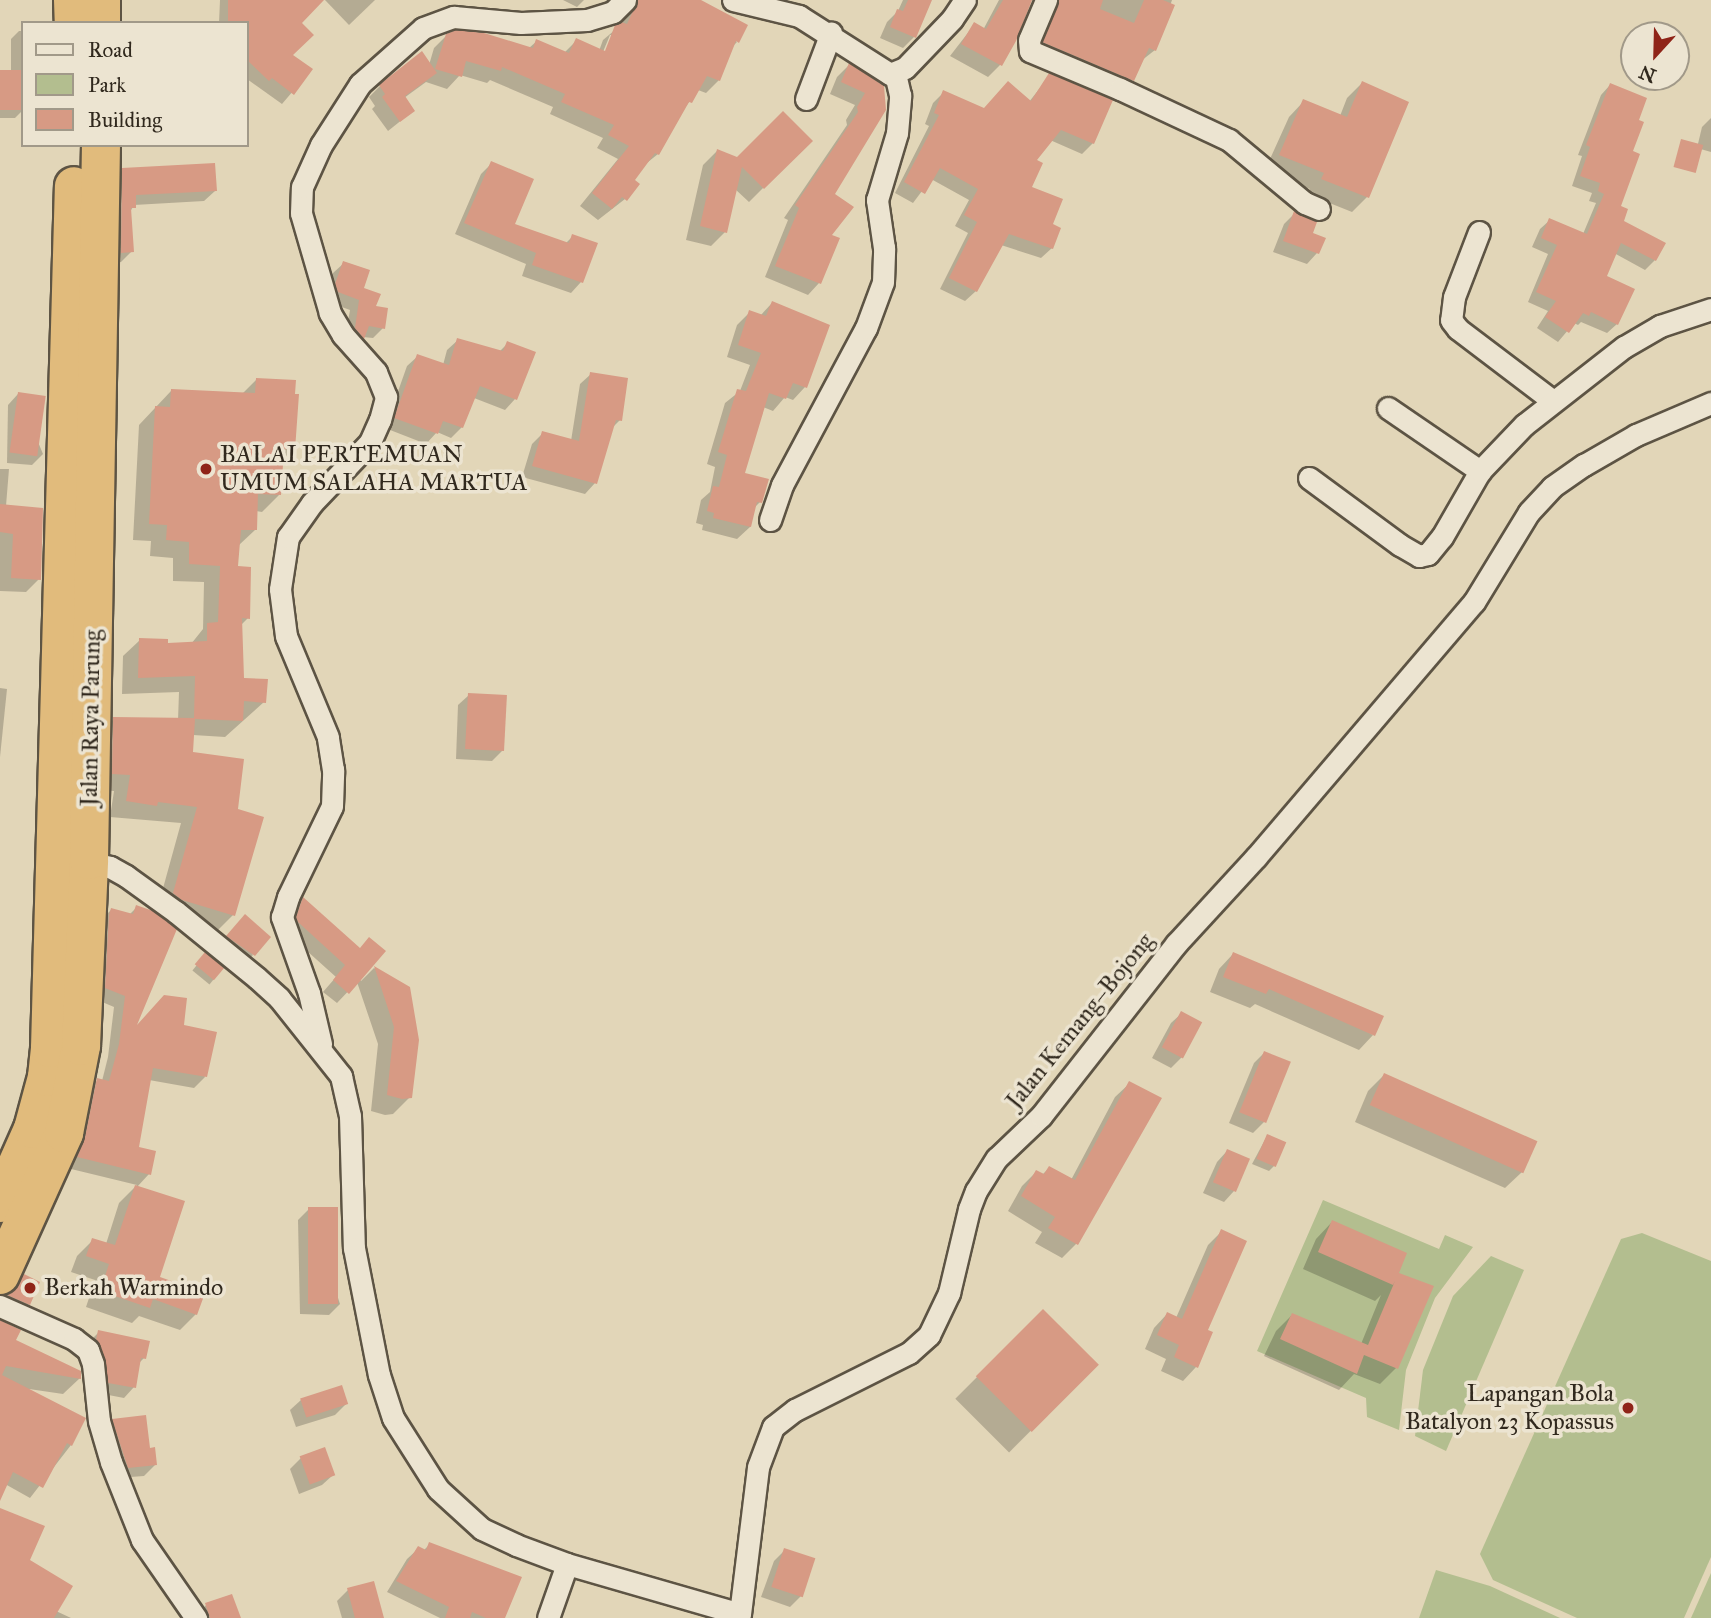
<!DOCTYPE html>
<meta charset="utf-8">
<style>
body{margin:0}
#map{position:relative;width:1711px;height:1618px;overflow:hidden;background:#e2d6b8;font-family:"IM FELL Great Primer",serif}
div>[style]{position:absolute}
.green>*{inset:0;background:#b3be8f}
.shadow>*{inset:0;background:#0003;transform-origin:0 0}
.building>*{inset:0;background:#d79a84;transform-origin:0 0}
.roads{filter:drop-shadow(2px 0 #5d5444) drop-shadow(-2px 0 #5d5444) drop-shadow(0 2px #5d5444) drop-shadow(0 -2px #5d5444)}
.street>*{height:21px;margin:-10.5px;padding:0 10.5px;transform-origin:10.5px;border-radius:10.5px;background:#ece4d1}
.highway>*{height:38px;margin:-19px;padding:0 19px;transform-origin:19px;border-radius:19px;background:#e1bb7c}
.dots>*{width:19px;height:19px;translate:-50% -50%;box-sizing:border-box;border:4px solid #ece4d1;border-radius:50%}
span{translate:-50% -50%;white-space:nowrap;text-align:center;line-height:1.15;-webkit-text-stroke:7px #ece4d1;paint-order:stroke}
.poi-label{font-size:24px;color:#31291e}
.left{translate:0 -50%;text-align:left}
.right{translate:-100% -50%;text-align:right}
.street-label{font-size:24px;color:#31291e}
.legend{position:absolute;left:21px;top:21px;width:228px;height:126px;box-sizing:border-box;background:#ece4d1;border:2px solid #a19989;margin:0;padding:9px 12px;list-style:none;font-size:21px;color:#31291e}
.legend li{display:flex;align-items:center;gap:14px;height:35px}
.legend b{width:35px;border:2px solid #a19989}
.north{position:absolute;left:1620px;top:21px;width:70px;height:70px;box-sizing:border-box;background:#ece4d1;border:2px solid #a19989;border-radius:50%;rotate:202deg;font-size:19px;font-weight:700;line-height:28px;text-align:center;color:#31291e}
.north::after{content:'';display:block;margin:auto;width:24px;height:32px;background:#8f2418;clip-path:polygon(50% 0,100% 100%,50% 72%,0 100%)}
</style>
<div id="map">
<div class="green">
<i style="clip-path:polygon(1323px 1200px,1439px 1249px,1445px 1235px,1473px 1247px,1435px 1298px,1406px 1370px,1399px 1430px,1367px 1417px,1366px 1398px,1257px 1351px)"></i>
<i style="clip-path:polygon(1642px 1233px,1711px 1261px,1711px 1557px,1684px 1618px,1577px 1618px,1493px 1580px,1480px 1554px,1621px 1239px)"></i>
<i style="clip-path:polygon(1491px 1256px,1524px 1270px,1446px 1451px,1415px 1436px,1423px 1370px,1453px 1296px)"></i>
<i style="clip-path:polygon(1436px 1570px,1490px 1586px,1560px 1618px,1419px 1618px)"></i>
<i style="clip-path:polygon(1711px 1573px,1711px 1618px,1691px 1618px)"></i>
</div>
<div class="shadow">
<i style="clip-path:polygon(220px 0,322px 0,300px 23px,291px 55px,311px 70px,282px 104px,247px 79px,247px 63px,257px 53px,247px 53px,247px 23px,219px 23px)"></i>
<i style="clip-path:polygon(325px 0,375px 0,349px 25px)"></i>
<i style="clip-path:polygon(563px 0,584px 0,577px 7px)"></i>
<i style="clip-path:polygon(evenodd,633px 0,692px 0,737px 42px,732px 47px,719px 80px,706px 93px,698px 90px,681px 113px,658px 154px,643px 166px,633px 180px,625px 199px,598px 220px,580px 206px,618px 159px,597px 148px,603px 138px,550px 114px,553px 107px,490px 80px,487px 83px,460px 75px,447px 89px,426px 82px,404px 98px,413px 111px,388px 131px,372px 109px,375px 106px,369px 97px,380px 86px,421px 54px,429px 65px,434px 48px,447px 35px,529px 48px,537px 41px,564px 53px,577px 40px,599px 51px,603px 40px,622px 24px,633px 0,610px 35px,613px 35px,603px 60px,600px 59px,610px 35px)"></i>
<i style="clip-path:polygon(903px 0,930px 0,914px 37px,903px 48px,880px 38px,887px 22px,898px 11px)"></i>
<i style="clip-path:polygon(999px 0,1030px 0,1014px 40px,1000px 65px,988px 77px,950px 56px,974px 25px,983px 30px)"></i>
<i style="clip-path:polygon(1036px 0,1172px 0,1155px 50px,1141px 61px,1132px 80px,1120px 92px,1032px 54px)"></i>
<i style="clip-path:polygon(19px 31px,23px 31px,23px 110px,15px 118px,0 118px,0 73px,11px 72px,11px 39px)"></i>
<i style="clip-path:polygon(849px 65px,883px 87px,833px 194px,830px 236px,819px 283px,808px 295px,765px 277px,788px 220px,784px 218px,847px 125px,846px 120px,855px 105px,830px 94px,837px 77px)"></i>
<i style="clip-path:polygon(1050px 75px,1093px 143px,1082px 154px,1050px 140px,1034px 161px,1030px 188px,1051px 225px,1052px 248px,1041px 258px,1001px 245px,976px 291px,965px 301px,940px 289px,968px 233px,955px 226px,969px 200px,931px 179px,913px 203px,895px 193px,929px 126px,925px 124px,933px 103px,943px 93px,983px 109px,1029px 102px)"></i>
<i style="clip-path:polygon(1362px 83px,1367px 197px,1352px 212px,1307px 194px,1310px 189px,1265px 170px,1289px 117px,1304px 101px,1340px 116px,1347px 98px)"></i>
<i style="clip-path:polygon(1610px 85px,1637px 119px,1619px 207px,1621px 222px,1655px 260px,1645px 270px,1614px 253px,1604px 277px,1617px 324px,1607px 333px,1581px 322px,1578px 325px,1574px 323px,1558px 342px,1537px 328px,1548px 311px,1528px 302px,1548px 254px,1532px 247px,1540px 229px,1550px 220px,1583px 234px,1596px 203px,1589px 201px,1592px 193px,1572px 186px,1582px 156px,1578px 155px,1601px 95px)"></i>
<i style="clip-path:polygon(1711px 118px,1711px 152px,1697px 148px,1702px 127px)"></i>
<i style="clip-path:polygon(810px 141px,749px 202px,735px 189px,725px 232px,711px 246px,686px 240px,703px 165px,717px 151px,737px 159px)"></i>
<i style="clip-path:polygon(492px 163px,513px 225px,565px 244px,573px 236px,581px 282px,571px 293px,522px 276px,526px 264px,455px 234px,481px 174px)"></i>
<i style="clip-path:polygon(123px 170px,215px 191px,204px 201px,134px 205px,130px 212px,132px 251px,121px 262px,111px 263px,112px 181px)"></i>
<i style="clip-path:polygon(1295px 213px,1311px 234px,1323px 239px,1317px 253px,1307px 264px,1273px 252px,1284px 224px)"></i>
<i style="clip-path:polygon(344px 263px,374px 307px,383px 328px,373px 338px,363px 337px,353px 348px,345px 339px,350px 310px,328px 302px,326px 295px,333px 273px)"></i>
<i style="clip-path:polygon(772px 303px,805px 387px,793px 400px,785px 397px,773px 411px,763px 407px,743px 474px,760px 502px,753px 509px,750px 527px,737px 539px,702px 530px,703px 525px,696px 523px,701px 500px,710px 492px,715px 467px,707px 464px,725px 403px,740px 391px,750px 365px,727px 357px,737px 325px,750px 312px,760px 316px)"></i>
<i style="clip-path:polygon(458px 340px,499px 352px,508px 343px,515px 399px,505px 410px,474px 398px,462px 427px,451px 438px,437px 432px,426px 444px,385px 428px,407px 366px,418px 356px,443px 365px,447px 350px)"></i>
<i style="clip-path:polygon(591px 374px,620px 420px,612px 428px,595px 483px,585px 494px,522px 477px,532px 444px,543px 433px,571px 441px,580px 384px)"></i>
<i style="clip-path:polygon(257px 379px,294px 449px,281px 461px,279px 495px,262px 512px,256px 511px,255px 530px,238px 546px,237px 568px,248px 618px,241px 625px,243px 679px,264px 702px,225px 737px,193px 735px,192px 753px,236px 810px,233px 915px,217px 931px,165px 917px,157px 910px,181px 823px,110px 817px,114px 791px,96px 790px,97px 735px,114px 719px,178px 720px,179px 692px,122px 694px,123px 656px,140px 640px,166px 645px,191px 644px,203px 629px,204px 582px,173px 581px,173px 558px,150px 556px,151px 541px,133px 540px,139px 425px,171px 391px,242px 394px)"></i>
<i style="clip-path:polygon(18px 394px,43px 454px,32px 465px,7px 463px,8px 405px)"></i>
<i style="clip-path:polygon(0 469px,9px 469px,6px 506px,39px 579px,26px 592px,0 591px)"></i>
<i style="clip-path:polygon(0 688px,7px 689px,0 757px)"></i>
<i style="clip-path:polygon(469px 695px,503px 750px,492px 761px,456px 759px,458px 705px)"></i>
<i style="clip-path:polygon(303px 899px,361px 981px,374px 968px,409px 988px,410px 1097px,393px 1114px,385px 1115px,371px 1111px,378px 1044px,357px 982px,337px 1003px,323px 992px,336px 977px,287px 933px,292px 909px)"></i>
<i style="clip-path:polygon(137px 907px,132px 1031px,182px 1026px,205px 1077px,194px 1088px,149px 1080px,137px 1149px,149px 1174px,137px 1187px,158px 1278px,196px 1314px,180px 1330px,139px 1316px,132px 1323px,86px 1307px,95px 1280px,71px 1272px,77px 1256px,93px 1240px,106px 1244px,119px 1203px,137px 1185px,67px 1168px,87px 1091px,98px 1080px,102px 1081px,108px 1057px,114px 1007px,95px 999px,100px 921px,111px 910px,129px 915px)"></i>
<i style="clip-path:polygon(235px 928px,253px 955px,243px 965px,217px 948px)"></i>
<i style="clip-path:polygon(1233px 954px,1373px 1035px,1359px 1050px,1255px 1004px,1250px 1008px,1210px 992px,1219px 969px)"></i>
<i style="left:205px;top:955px;width:22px;height:20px;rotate:39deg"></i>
<i style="clip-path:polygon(1182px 1013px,1182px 1057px,1171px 1068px,1152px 1058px,1171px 1023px)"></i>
<i style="clip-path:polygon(1264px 1053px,1264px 1122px,1253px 1133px,1229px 1123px,1254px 1063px)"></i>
<i style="clip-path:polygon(1384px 1075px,1522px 1172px,1505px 1188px,1355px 1122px,1368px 1091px)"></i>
<i style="clip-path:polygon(1130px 1083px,1076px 1244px,1062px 1258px,1035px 1243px,1042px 1232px,1008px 1211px,1022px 1186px,1036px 1172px,1042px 1175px,1049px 1168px,1071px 1180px,1115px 1097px)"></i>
<i style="clip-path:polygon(1267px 1136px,1274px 1166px,1269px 1171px,1252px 1164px)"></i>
<i style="clip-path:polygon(1227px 1151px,1234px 1191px,1224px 1202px,1203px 1193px,1217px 1162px)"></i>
<i style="clip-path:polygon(309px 1209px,340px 1304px,329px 1315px,300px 1314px,298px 1220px)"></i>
<i style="clip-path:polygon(1332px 1222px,1396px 1274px,1396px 1368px,1380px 1384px,1354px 1374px,1339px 1390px,1264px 1356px,1276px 1331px,1292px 1315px,1361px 1344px,1381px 1295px,1375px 1301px,1303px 1269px,1316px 1239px)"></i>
<i style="clip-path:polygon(1222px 1231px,1206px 1331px,1196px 1367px,1183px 1381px,1161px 1371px,1166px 1359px,1145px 1349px,1154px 1328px,1167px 1314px,1176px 1318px,1208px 1245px)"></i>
<i style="clip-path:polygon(20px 1281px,29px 1304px,24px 1309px,5px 1301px)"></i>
<i style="left:1043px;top:1311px;width:76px;height:124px;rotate:45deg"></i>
<i style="clip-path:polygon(0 1322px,14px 1341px,80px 1378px,63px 1394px,29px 1389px,71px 1445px,30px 1498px,5px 1484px,0 1497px)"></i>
<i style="clip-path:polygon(99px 1332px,144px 1358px,138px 1364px,134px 1387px,124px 1398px,98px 1393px,88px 1343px)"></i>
<i style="clip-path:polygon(301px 1400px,346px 1404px,335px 1415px,296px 1427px,290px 1410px)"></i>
<i style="clip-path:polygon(113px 1420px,148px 1450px,155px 1465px,144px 1476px,117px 1478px,102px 1431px)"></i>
<i style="clip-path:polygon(301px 1458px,333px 1475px,322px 1485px,299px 1494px,290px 1469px)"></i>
<i style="clip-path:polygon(0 1509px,56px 1611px,71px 1618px,0 1618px)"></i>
<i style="clip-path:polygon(430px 1544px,519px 1578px,503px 1618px,440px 1618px,387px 1592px,407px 1559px,418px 1549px,423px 1551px)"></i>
<i style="clip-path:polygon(785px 1550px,801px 1596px,790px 1607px,761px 1597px,774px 1561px)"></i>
<i style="clip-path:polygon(348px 1590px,382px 1618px,342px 1618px,337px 1601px)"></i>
<i style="clip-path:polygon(206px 1605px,239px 1618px,196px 1618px)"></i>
</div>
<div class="building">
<i style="clip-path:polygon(228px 0,324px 0,302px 23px,314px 35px,293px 55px,313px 69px,294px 95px,272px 78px,269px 81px,247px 60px,247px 23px,228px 23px)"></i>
<i style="clip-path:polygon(638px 0,701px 0,748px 25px,739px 43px,736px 41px,720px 81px,707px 76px,692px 103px,689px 102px,659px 155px,655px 153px,635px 180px,640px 184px,627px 201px,622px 197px,612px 209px,592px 193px,629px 146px,608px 135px,614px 125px,561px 102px,565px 94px,502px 67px,501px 71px,466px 61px,462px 77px,435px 69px,446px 34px,456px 30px,484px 33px,533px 48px,536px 39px,569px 53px,576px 38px,605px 51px,615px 25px,621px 22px,627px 24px)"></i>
<i style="clip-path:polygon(908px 0,932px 0,916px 38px,890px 27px,897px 9px,903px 11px)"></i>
<i style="clip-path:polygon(1003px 0,1032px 0,1016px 41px,1002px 66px,961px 44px,974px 22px,986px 29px)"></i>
<i style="clip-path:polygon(1059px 0,1103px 0,1100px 9px,1134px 23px,1144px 0,1163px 0,1175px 5px,1156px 51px,1149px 48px,1134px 81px,1042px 42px)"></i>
<i style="clip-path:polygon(422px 51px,437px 73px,405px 96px,415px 111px,400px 122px,382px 97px,385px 94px,379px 85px)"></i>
<i style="clip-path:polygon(849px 63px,884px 86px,886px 110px,835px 194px,854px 207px,832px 235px,840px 238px,821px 284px,775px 266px,799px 208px,795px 205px,858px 112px,857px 107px,865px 93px,841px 82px)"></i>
<i style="left:23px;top:70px;width:40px;height:23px;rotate:90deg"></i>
<i style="clip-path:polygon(1049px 73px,1113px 100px,1094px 144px,1061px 130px,1037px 160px,1043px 163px,1032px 187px,1063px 199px,1053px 224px,1061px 228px,1053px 249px,1009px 234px,977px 292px,949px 278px,977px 222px,964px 215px,978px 189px,940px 168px,925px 194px,904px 182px,939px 115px,934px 113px,943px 90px,984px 108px,1008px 81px,1031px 101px)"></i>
<i style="clip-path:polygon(1362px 81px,1409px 102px,1369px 198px,1321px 179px,1324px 173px,1279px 155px,1303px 99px,1347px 117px)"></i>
<i style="clip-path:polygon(1610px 83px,1647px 98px,1639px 120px,1644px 122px,1633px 151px,1640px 154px,1621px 206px,1628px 209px,1624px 221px,1666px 243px,1656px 261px,1621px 243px,1607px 276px,1635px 289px,1618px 325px,1591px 312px,1589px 316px,1583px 313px,1569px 333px,1545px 317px,1556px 301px,1536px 292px,1557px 245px,1541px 238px,1549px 218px,1587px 234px,1604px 194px,1598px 191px,1600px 183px,1580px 176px,1590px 147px,1586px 145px)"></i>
<i style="clip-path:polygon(783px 111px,813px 141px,764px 189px,742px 167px,727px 233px,700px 226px,717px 149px,737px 157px)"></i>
<i style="left:1681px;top:139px;width:23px;height:29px;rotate:15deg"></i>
<i style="clip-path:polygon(491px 161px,534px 179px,515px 224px,569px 243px,572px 234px,598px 243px,583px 283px,532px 265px,536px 253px,464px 223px)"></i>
<i style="clip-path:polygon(215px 163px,217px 191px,136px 195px,136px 208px,131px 208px,134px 252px,121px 253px,122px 168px)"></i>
<i style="clip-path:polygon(1294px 211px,1317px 222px,1313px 233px,1326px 238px,1319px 254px,1283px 241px)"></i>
<i style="clip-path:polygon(343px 261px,370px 270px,364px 288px,381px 294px,376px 306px,388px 308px,385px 329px,369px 326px,364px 339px,355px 328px,359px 300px,338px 292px,335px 284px)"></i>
<i style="clip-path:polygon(772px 301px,830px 325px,807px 388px,793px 383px,786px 399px,769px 393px,745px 473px,769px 479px,762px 503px,757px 502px,751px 527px,713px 518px,714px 513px,707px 511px,713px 486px,719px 487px,727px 455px,718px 452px,737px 389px,746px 391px,761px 353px,738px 345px,749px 310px,766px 316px)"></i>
<i style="clip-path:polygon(457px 338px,503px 351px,507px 341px,536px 352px,517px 400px,480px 386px,463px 428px,443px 421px,438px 434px,394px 418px,417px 354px,449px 365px)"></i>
<i style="clip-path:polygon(590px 372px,628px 378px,622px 421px,616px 420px,597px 484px,532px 466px,542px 431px,579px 441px)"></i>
<i style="clip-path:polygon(256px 378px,296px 380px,295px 394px,299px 394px,295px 450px,284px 449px,281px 495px,258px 494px,257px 530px,241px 530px,238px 566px,251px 567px,250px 619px,242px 618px,244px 678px,268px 679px,266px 703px,244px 701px,243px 721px,195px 719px,193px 752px,244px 759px,238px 809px,264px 817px,235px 916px,182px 900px,173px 893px,197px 807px,158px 802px,157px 806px,126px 801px,130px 775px,112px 774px,113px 722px,113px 717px,194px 718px,195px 676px,138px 678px,139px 638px,168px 639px,168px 643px,207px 641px,207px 623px,218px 622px,220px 566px,189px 564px,189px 542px,166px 540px,167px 525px,149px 524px,155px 406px,170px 407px,171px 389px,255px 393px)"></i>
<i style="left:18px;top:392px;width:28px;height:61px;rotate:8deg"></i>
<i style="clip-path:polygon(0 504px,43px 508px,41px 580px,11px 578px,13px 534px,0 532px)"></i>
<i style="left:468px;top:693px;width:39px;height:56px;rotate:3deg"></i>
<i style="clip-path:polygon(303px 897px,360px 948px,369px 937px,386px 951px,349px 994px,333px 980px,345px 965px,298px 922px,296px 917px)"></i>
<i style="clip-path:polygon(136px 905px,153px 911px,177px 929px,137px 1025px,164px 995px,187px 998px,184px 1025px,217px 1032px,207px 1077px,153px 1068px,139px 1147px,156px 1151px,151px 1175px,77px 1157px,85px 1137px,97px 1078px,109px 1081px,119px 1044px,125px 996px,105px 988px,109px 915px,111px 908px,133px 914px)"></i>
<i style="clip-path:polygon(245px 914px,271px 937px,255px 956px,226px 936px)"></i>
<i style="left:205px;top:952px;width:25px;height:16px;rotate:40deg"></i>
<i style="clip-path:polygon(1233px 952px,1384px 1016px,1375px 1036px,1269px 989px,1266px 994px,1223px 977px)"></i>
<i style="clip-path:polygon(374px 966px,410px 987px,419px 1040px,412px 1098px,402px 1099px,387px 1095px,394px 1027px)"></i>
<i style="left:1181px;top:1011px;width:24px;height:41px;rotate:28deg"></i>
<i style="left:1264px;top:1051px;width:29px;height:66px;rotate:22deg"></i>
<i style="left:1384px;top:1073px;width:168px;height:35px;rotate:24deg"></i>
<i style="clip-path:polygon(1129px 1081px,1162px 1098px,1078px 1245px,1048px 1228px,1055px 1217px,1021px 1196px,1036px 1170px,1044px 1174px,1049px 1166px,1075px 1180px)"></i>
<i style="left:1267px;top:1134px;width:21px;height:27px;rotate:23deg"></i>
<i style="left:1227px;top:1149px;width:25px;height:36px;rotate:23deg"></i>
<i style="clip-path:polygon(135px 1185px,185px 1201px,160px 1277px,205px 1293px,197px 1315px,153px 1299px,150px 1308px,100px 1291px,109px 1264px,86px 1256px,92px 1238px,115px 1245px)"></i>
<i style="left:308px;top:1207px;width:30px;height:97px"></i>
<i style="clip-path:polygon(1332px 1220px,1407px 1253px,1399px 1273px,1434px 1286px,1398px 1369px,1364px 1355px,1357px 1374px,1280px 1339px,1292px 1313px,1368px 1345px,1395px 1281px,1393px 1285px,1318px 1252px)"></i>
<i style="clip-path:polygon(1221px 1229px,1247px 1241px,1208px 1330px,1213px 1332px,1198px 1368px,1174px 1357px,1179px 1345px,1157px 1335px,1167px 1312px,1182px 1319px)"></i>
<i style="clip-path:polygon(24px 1274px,40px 1282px,30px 1305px,7px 1295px,13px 1292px)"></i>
<i style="left:1043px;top:1309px;width:79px;height:95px;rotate:45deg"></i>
<i style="clip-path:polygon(0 1320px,21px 1330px,16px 1340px,81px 1371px,81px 1379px,6px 1366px,2px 1375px,86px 1418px,72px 1446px,67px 1443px,43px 1488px,13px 1472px,0 1501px)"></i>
<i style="clip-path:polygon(98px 1330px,150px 1341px,146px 1359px,141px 1358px,136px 1388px,108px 1383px,105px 1360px,96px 1340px)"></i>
<i style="left:342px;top:1385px;width:20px;height:44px;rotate:72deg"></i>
<i style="clip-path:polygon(146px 1415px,150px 1448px,155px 1447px,157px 1465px,128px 1468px,112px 1419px)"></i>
<i style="left:325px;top:1447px;width:30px;height:27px;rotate:70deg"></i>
<i style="clip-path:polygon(0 1508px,45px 1526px,30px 1560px,73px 1586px,54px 1618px,0 1618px)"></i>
<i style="clip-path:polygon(429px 1542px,522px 1577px,505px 1618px,486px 1618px,472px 1612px,470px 1618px,445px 1618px,449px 1607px,396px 1581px,418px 1546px,426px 1550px)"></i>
<i style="left:784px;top:1548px;width:33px;height:41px;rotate:18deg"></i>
<i style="clip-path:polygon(374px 1581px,384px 1618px,355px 1618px,347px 1588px)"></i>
<i style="clip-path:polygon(232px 1594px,241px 1618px,210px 1618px,205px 1603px)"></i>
</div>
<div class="roads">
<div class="street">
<i style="left:733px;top:0;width:68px;rotate:13.6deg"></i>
<i style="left:799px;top:16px;width:108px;rotate:32.5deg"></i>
<i style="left:890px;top:74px;width:16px;rotate:-22deg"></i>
<i style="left:905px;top:68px;width:68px;rotate:-46.2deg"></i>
<i style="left:952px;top:19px;width:23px;rotate:-56deg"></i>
<i style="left:1046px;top:0;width:43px;rotate:113deg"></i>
<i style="left:1029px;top:40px;width:11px;rotate:85deg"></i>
<i style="left:1030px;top:51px;width:98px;rotate:22.9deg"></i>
<i style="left:1120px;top:89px;width:120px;rotate:25.1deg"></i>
<i style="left:1229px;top:140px;width:99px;rotate:39.7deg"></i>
<i style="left:1305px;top:203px;width:15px;rotate:23deg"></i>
<i style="left:806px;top:99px;width:71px;rotate:-69.3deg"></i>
<i style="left:1479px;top:232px;width:70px;rotate:111deg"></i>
<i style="left:1454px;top:297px;width:23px;rotate:97deg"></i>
<i style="left:1451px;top:320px;width:11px;rotate:52deg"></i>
<i style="left:1458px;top:329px;width:119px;rotate:37.2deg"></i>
<i style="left:1388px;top:408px;width:112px;rotate:34.4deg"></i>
<i style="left:1309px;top:478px;width:113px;rotate:36.4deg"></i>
<i style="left:1400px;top:545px;width:22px;rotate:30deg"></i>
<i style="left:1419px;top:556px;width:9px;rotate:-13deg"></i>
<i style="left:1428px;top:554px;width:22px;rotate:-51deg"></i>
<i style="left:1442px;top:537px;width:76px;rotate:-60.1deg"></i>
<i style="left:1480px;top:471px;width:64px;rotate:-46.3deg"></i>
<i style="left:1524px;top:425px;width:127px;rotate:-38deg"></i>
<i style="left:1624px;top:347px;width:42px;rotate:-30.3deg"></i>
<i style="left:1660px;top:326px;width:54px;rotate:-18.4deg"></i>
<i style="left:770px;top:520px;width:37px;rotate:-71deg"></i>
<i style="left:782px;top:485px;width:178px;rotate:-61.9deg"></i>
<i style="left:866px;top:328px;width:49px;rotate:-69.7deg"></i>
<i style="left:883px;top:282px;width:34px;rotate:-88deg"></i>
<i style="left:884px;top:248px;width:49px;rotate:-98.3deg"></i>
<i style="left:877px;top:200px;width:70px;rotate:-73.4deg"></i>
<i style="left:897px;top:133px;width:38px;rotate:-85deg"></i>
<i style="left:900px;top:95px;width:22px;rotate:-103deg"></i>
<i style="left:80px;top:860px;width:31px;rotate:13deg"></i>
<i style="left:110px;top:867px;width:18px;rotate:29deg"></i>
<i style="left:126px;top:876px;width:62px;rotate:35.8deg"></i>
<i style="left:176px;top:912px;width:104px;rotate:39.2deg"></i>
<i style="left:257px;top:978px;width:30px;rotate:42deg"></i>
<i style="left:279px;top:998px;width:100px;rotate:51.5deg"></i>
<i style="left:341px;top:1076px;width:41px;rotate:77.3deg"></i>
<i style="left:350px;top:1116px;width:132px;rotate:88.3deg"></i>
<i style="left:354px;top:1248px;width:129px;rotate:78.9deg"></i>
<i style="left:379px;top:1375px;width:45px;rotate:72deg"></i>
<i style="left:393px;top:1418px;width:84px;rotate:57.6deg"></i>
<i style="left:438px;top:1489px;width:59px;rotate:42.3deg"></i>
<i style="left:482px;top:1529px;width:38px;rotate:25deg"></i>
<i style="left:516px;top:1545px;width:54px;rotate:20.4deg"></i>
<i style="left:567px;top:1564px;width:180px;rotate:16.1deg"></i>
<i style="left:740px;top:1614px;width:148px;rotate:-83deg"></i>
<i style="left:758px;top:1467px;width:43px;rotate:-69.4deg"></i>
<i style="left:773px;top:1427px;width:28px;rotate:-38deg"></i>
<i style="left:795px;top:1410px;width:127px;rotate:-26.6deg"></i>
<i style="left:909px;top:1353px;width:27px;rotate:-42deg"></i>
<i style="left:929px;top:1335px;width:47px;rotate:-64.5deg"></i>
<i style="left:949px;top:1293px;width:86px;rotate:-76.6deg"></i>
<i style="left:969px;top:1209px;width:19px;rotate:-69deg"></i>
<i style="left:976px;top:1191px;width:39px;rotate:-58deg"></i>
<i style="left:997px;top:1158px;width:61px;rotate:-43.7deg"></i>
<i style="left:1041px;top:1116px;width:219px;rotate:-51.9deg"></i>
<i style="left:1176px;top:944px;width:118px;rotate:-47.4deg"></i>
<i style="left:1256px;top:857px;width:335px;rotate:-49.5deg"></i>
<i style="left:1474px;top:602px;width:105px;rotate:-58.6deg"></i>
<i style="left:1529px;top:512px;width:34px;rotate:-47deg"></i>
<i style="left:1552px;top:487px;width:39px;rotate:-35deg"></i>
<i style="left:1584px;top:465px;width:60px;rotate:-30deg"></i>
<i style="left:1636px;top:435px;width:82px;rotate:-23.1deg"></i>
<i style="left:321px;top:1044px;width:52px;rotate:-103.2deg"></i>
<i style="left:309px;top:993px;width:81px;rotate:-109.6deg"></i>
<i style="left:282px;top:917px;width:21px;rotate:-73deg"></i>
<i style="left:288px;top:897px;width:101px;rotate:-64.2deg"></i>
<i style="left:332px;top:806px;width:36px;rotate:-88deg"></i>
<i style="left:333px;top:770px;width:33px;rotate:-99deg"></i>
<i style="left:328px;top:737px;width:109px;rotate:-112.6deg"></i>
<i style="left:286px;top:636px;width:47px;rotate:-97.3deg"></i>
<i style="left:280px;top:589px;width:53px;rotate:-81.3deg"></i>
<i style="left:288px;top:537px;width:42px;rotate:-54.8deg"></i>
<i style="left:312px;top:503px;width:84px;rotate:-46.4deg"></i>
<i style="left:370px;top:442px;width:24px;rotate:-66deg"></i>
<i style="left:380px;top:420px;width:24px;rotate:-75deg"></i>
<i style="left:386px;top:397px;width:27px;rotate:-112deg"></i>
<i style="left:376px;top:372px;width:50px;rotate:-131.7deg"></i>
<i style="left:343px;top:335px;width:26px;rotate:-121deg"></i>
<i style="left:330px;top:313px;width:104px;rotate:-106.2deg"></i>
<i style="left:301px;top:213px;width:26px;rotate:-88deg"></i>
<i style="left:302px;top:187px;width:46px;rotate:-65.7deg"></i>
<i style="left:321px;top:145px;width:72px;rotate:-57.4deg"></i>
<i style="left:360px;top:84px;width:84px;rotate:-41.6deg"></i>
<i style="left:423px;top:28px;width:33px;rotate:-20deg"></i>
<i style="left:454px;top:17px;width:67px;rotate:5.1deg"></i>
<i style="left:521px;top:23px;width:66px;rotate:-2.6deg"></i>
<i style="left:587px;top:20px;width:27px;rotate:-17deg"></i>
<i style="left:613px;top:12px;width:17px;rotate:-45deg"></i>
<i style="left:0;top:1306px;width:81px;rotate:24deg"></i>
<i style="left:74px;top:1339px;width:18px;rotate:38deg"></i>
<i style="left:88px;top:1350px;width:15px;rotate:70deg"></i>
<i style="left:93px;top:1364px;width:57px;rotate:84deg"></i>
<i style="left:99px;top:1421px;width:43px;rotate:73.7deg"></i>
<i style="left:111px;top:1462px;width:84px;rotate:68.3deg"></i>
<i style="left:142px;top:1540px;width:95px;rotate:55.3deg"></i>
<i style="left:548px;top:1618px;width:57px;rotate:-70.6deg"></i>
</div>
<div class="highway">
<i style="left:73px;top:0;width:23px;rotate:88deg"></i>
<i style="left:101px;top:0;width:23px;rotate:90deg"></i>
<i style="left:0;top:1203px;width:81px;rotate:-66deg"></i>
<i style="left:33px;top:1129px;width:54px;rotate:-74.9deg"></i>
<i style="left:47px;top:1077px;width:29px;rotate:-84deg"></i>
<i style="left:50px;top:1048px;width:862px;rotate:-88.41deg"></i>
<i style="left:0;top:1275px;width:156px;rotate:-65.7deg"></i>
<i style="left:64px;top:1133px;width:89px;rotate:-78.9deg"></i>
<i style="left:81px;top:1046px;width:186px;rotate:-87.5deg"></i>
<i style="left:89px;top:860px;width:715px;rotate:-89.04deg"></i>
</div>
</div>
<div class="dots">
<i style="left:206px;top:469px;background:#8f2418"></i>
<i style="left:30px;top:1288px;background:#8f2418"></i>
<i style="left:1628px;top:1408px;background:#8f2418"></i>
</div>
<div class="poi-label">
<span class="left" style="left:220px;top:469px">BALAI PERTEMUAN<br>UMUM SALAHA MARTUA</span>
<span class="left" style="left:44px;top:1288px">Berkah Warmindo</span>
<span class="right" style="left:1614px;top:1408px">Lapangan Bola<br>Batalyon 23 Kopassus</span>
</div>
<div class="street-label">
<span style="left:91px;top:718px;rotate:-89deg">Jalan Raya Parung</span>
<span style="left:1080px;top:1021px;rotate:-51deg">Jalan Kemang–Bojong</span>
</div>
<ul class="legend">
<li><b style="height:9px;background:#ece4d1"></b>Road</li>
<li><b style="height:19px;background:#b3be8f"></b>Park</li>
<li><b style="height:19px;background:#d79a84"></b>Building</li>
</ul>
<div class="north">N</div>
</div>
